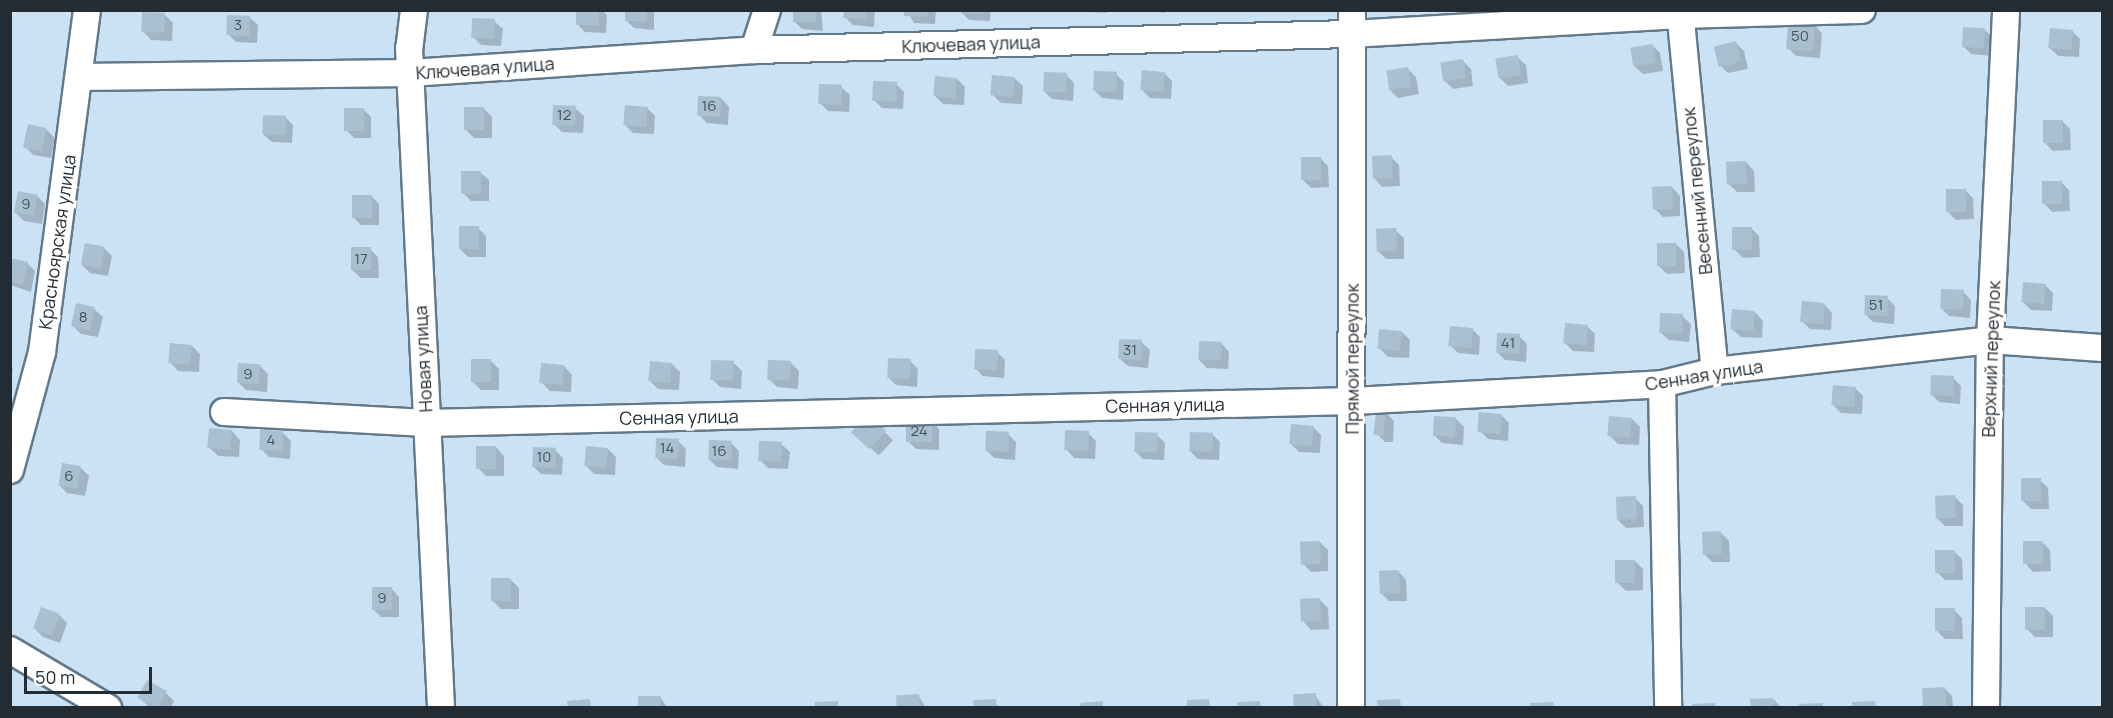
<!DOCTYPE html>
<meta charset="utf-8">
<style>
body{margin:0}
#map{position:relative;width:2113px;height:718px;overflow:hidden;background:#cbe2f4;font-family:Manrope,sans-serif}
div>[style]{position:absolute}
.shadow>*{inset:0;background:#0003;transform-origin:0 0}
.building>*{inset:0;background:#a9c0d1;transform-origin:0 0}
.roads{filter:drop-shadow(2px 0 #637888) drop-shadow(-2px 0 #637888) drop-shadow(0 2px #637888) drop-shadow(0 -2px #637888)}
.minor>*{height:26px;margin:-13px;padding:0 13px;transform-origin:13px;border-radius:13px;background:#fff}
span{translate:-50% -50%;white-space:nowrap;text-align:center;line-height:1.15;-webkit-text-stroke:6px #fff;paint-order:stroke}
.number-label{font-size:15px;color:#44515a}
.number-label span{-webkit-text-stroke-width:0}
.street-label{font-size:18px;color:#232c33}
.frame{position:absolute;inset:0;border:12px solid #232c33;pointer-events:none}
.scale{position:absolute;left:24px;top:667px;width:128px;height:27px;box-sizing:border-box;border:3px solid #232c33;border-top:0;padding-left:8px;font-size:18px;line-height:21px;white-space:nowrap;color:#232c33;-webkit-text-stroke:4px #fff;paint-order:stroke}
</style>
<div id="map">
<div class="shadow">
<i style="clip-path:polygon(578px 10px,602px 10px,607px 15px,606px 33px,585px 32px,577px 24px)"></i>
<i style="clip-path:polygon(626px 10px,654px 10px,654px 30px,634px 28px,626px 20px)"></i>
<i style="clip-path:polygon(794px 10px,821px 10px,823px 31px,802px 29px,794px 21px)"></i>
<i style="clip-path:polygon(845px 10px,875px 10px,874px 27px,853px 25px,845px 17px)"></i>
<i style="clip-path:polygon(906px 10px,936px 10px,935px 24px,914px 23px)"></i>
<i style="clip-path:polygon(991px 10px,990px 21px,969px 20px,961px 12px)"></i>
<i style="clip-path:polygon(1085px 10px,1107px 10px,1107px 13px,1087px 12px)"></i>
<i style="clip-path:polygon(1143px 10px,1166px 10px,1165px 13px)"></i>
<i style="clip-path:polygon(165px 15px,173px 23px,172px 41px,151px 40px,143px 31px)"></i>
<i style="clip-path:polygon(249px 17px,258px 25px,257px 43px,236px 42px,228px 34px)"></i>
<i style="clip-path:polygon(494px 21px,503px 29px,501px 46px,481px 45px,473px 37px)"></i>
<i style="clip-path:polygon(1814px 25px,1822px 33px,1820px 58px,1796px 56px,1788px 48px)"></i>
<i style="clip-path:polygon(1985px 30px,1993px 38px,1992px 56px,1971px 54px,1963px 46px)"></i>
<i style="clip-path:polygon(2072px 31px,2080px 39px,2079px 57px,2058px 56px,2050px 48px)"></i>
<i style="clip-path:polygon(1736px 43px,1744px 51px,1748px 69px,1728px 73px,1720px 65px)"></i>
<i style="clip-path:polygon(1652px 45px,1660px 53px,1663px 71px,1643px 74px,1634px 66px)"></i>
<i style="clip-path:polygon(1517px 57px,1526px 65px,1528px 83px,1508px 86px,1500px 78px)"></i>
<i style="clip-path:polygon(1462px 60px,1471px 69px,1473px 86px,1453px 89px,1445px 81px)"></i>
<i style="clip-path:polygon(1408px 69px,1416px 77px,1419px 94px,1398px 98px,1390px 90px)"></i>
<i style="clip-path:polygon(1164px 73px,1172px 81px,1171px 99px,1150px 98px,1142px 90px)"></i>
<i style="clip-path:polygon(1116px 74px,1124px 82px,1123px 100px,1102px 98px,1094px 90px)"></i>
<i style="clip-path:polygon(1066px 75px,1074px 83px,1073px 101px,1052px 99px,1044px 91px)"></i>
<i style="clip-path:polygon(1014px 78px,1023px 86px,1022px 104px,1001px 103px,993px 95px)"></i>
<i style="clip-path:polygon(957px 79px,965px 87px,964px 105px,943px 104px,935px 96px)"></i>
<i style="clip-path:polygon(896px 84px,904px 92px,903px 109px,882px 108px,874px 100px)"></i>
<i style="clip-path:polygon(841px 87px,850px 95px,849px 112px,828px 111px,820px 103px)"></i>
<i style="clip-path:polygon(721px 98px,729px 107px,728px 125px,707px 123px,699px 115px)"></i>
<i style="clip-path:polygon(575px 108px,584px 116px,583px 133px,562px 132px,554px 124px)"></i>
<i style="clip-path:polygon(647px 108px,655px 116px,654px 134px,633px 133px,625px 125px)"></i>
<i style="clip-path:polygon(363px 109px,371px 117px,371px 138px,354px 138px,346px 130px)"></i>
<i style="clip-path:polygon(484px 109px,492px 117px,492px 138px,474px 138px,466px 130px)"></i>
<i style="clip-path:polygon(285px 117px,293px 125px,292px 143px,272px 142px,263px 134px)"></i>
<i style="clip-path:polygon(2062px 121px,2070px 129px,2071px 150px,2053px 151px,2045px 143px)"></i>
<i style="clip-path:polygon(47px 130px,55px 138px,51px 158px,33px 155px,25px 146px)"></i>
<i style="clip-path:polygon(1391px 157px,1399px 165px,1400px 186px,1382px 187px,1374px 178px)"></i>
<i style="clip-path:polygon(1320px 158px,1328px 166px,1329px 187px,1311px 188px,1303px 180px)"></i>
<i style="clip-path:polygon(1746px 162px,1754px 171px,1755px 192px,1737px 192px,1729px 184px)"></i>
<i style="clip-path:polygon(480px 172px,489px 180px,489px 201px,471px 201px,463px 193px)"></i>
<i style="clip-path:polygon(2061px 182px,2069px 190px,2070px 211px,2052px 212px,2044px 203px)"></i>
<i style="clip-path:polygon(1672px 187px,1680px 196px,1680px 216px,1663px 217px,1655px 209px)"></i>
<i style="clip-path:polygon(1965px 190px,1973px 198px,1974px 219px,1956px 220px,1948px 212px)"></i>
<i style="clip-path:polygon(37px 196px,45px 204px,42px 224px,24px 221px,16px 213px)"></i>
<i style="clip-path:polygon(371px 196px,379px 204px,379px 225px,361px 225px,353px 217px)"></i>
<i style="clip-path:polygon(478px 228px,486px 236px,486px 257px,468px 257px,460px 249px)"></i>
<i style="clip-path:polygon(1751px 228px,1759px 236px,1760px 257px,1743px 258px,1735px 250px)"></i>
<i style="clip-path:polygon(1395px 230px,1404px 238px,1404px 259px,1386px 259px,1378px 251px)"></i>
<i style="clip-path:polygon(1676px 244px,1684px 252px,1685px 273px,1667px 274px,1659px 266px)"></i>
<i style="clip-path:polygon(104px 248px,112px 256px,108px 276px,90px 273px,82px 265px)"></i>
<i style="clip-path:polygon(370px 249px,378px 257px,379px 278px,361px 278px,352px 270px)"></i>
<i style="clip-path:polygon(10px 260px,27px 263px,35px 271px,31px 292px,10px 285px)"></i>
<i style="clip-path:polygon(2045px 285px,2053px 293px,2052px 311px,2031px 310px,2023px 302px)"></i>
<i style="clip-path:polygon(1963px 292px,1971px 300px,1970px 318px,1949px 316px,1941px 308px)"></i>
<i style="clip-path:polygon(1887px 298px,1895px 306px,1894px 324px,1873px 322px,1865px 314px)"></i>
<i style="clip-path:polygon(1824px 304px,1832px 313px,1831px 330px,1810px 329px,1802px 321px)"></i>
<i style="clip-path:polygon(94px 309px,103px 317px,98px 337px,81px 334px,73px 326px)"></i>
<i style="clip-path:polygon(1755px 312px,1763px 321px,1762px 338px,1741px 337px,1732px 329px)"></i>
<i style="clip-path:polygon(1682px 316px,1691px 324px,1689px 342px,1669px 340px,1660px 332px)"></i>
<i style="clip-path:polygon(1587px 326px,1595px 334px,1594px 352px,1573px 351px,1565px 343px)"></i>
<i style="clip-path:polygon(1472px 329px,1480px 337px,1479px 355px,1458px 353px,1450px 345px)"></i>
<i style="clip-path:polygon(1402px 332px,1410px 340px,1409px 358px,1388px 357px,1380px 349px)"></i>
<i style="clip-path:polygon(1519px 336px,1527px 344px,1526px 362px,1505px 360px,1497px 352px)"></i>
<i style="clip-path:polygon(1141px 342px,1150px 350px,1148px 368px,1128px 366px,1119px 358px)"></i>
<i style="clip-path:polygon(1221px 343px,1229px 352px,1228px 369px,1207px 368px,1199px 360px)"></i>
<i style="clip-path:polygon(192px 346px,200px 354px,199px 372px,178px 371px,170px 362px)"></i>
<i style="clip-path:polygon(997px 352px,1005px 360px,1004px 378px,983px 376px,975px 368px)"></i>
<i style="clip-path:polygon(491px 361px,499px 369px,499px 390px,481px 390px,473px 382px)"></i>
<i style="clip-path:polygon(910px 361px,918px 369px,917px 387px,896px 385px,888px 377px)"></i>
<i style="clip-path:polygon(734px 363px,742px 371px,741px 389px,720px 387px,712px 379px)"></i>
<i style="clip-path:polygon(791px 363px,799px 371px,798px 389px,777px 387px,769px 379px)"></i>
<i style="clip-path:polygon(672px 364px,680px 372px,679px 390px,658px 389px,650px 381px)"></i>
<i style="clip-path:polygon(10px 366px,13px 369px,10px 382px)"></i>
<i style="clip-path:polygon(260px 366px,268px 374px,267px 392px,246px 390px,238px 382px)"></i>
<i style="clip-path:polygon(564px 366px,572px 375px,571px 392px,550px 391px,542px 383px)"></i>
<i style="clip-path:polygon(1953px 378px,1961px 386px,1960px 404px,1939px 402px,1931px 394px)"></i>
<i style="clip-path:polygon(1855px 388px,1863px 396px,1862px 414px,1841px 413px,1833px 405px)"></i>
<i style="clip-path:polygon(1386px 413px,1394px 421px,1393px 442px,1385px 442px,1377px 434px)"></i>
<i style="clip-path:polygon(1501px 415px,1509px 423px,1508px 441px,1488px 439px,1480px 431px)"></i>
<i style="left:868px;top:416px;width:35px;height:21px;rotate:44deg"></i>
<i style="clip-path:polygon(1456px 419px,1464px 427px,1463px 445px,1442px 443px,1434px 435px)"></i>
<i style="clip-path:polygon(1632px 419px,1640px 427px,1639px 445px,1618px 444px,1610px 436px)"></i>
<i style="clip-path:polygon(931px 421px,939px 429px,939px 450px,916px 449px,908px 441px)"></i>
<i style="clip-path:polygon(1313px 427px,1321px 435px,1320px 453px,1299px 452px,1291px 444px)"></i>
<i style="clip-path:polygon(232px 431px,240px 440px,239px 457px,218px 456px,210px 448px)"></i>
<i style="clip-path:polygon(283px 433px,291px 441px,290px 459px,269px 457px,261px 449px)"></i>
<i style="clip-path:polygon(1088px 433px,1096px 441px,1095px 459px,1074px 458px,1066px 449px)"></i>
<i style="clip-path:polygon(1008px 434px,1016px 442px,1015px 460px,994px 458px,986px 450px)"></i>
<i style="clip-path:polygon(1212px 434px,1220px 442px,1219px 460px,1198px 459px,1190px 451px)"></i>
<i style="clip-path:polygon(1157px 435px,1165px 443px,1164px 460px,1143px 459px,1135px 451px)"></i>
<i style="clip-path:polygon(678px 441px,686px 449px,685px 467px,664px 465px,656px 457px)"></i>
<i style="clip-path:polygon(731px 443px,739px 451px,738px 469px,717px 467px,709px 459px)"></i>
<i style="clip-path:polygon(781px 444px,790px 452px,788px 469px,768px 468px,760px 460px)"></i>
<i style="clip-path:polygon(496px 447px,504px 456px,504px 476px,486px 476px,478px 468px)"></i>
<i style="clip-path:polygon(608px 449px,616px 457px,615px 475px,594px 474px,586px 466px)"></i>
<i style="clip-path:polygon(555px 450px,563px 458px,562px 475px,541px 474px,533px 466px)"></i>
<i style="clip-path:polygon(81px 468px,89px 476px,85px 496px,67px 493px,59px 485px)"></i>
<i style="clip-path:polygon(2040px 480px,2048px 488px,2049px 509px,2031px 509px,2023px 501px)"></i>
<i style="clip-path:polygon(1955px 497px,1963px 505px,1963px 526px,1945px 526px,1937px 518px)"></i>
<i style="clip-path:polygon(1635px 498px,1643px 506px,1644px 527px,1626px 528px,1618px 520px)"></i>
<i style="clip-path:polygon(1721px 533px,1729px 541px,1730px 562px,1712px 562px,1704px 554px)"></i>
<i style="clip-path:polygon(1320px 542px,1328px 550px,1328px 571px,1311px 572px,1303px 564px)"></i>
<i style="clip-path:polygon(2042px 542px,2050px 550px,2051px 571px,2033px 572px,2025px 563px)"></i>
<i style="clip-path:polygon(1954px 551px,1962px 559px,1963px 580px,1945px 580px,1937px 572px)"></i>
<i style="clip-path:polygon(1635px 561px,1643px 569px,1643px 590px,1626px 591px,1618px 583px)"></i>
<i style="clip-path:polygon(1398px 571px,1406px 580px,1407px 601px,1389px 601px,1381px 593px)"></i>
<i style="clip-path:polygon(511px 580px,519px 588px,519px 609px,501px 609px,493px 601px)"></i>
<i style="clip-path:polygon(391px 588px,399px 597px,399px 617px,381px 617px,373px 609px)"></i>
<i style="clip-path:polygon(1320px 600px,1328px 608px,1329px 629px,1311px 630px,1303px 621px)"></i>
<i style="clip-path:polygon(2045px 608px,2053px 616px,2053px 637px,2035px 637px,2027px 629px)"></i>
<i style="clip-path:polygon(1954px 610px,1962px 618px,1963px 639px,1945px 639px,1937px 631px)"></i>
<i style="clip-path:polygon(59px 615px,67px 623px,60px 643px,43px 637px,35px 629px)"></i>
<i style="clip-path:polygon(1944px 688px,1952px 696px,1953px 708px,1924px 708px)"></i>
<i style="clip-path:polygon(166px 693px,174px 701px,170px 708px,151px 708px,138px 697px)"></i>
<i style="clip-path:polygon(918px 695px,926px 708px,898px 708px)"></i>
<i style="clip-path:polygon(1315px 695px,1324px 708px,1296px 708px)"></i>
<i style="clip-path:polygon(660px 697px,668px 708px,640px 708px)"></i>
<i style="clip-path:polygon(1773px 699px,1781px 707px,1752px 708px)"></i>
<i style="clip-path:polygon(1507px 706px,1509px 708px,1487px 708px,1487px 707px)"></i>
</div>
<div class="building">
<i style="left:576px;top:10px;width:23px;height:15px"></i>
<i style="left:625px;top:10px;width:22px;height:11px"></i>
<i style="left:793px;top:10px;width:23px;height:12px"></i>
<i style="clip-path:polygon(844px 10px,867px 10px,866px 19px,843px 18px)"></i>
<i style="clip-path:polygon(904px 10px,928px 10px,927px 17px,904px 16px)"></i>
<i style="clip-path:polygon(956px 10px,983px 10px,983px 14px,956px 12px)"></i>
<i style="left:142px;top:12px;width:23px;height:20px;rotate:2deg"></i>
<i style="left:227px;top:15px;width:23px;height:20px;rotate:2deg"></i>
<i style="left:472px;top:18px;width:23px;height:20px;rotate:2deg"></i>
<i style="left:1788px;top:22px;width:27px;height:27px;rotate:4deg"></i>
<i style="left:1963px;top:27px;width:22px;height:20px;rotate:3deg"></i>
<i style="left:2050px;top:28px;width:23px;height:20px;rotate:5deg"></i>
<i style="left:1736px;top:41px;width:21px;height:23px;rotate:76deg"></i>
<i style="left:1653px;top:44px;width:19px;height:23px;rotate:81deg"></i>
<i style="left:1518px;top:55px;width:20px;height:23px;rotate:81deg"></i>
<i style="left:1463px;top:59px;width:19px;height:23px;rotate:81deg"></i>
<i style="left:1408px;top:67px;width:20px;height:22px;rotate:81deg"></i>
<i style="left:1142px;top:70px;width:23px;height:20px;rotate:5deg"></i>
<i style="left:1094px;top:71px;width:23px;height:20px;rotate:2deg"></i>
<i style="left:1044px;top:72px;width:23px;height:20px;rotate:2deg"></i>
<i style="left:992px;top:75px;width:23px;height:20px;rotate:5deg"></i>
<i style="left:935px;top:76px;width:22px;height:20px;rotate:5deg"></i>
<i style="left:873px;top:81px;width:24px;height:20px;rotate:2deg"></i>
<i style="left:819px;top:84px;width:23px;height:20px;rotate:2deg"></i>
<i style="left:698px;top:96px;width:23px;height:20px;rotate:2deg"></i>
<i style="left:553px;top:105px;width:23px;height:20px;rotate:2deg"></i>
<i style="left:625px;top:105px;width:23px;height:20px;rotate:5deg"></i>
<i style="left:464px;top:107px;width:20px;height:23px"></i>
<i style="left:344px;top:108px;width:20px;height:23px"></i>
<i style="left:263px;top:115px;width:23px;height:19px;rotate:2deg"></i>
<i style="left:2043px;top:120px;width:20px;height:23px"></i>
<i style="left:28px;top:124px;width:19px;height:24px;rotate:12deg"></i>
<i style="left:1392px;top:155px;width:23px;height:20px;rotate:88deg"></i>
<i style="left:1301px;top:157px;width:20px;height:23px"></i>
<i style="left:1746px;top:161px;width:23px;height:20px;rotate:88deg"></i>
<i style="left:461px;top:171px;width:20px;height:23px"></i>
<i style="left:2042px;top:181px;width:20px;height:23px"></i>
<i style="left:1672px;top:186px;width:23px;height:20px;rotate:88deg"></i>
<i style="left:1946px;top:189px;width:20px;height:23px"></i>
<i style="left:18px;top:191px;width:20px;height:22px;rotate:11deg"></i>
<i style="left:352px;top:195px;width:20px;height:23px"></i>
<i style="left:459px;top:226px;width:20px;height:23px"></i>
<i style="left:1732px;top:227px;width:20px;height:23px"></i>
<i style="left:1396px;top:228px;width:23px;height:20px;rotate:88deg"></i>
<i style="left:85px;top:243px;width:20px;height:22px;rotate:11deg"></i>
<i style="left:1657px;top:243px;width:19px;height:23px"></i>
<i style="left:371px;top:247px;width:23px;height:20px;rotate:90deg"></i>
<i style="clip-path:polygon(10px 258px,28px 262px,23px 284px,10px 282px)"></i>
<i style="left:2023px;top:282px;width:23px;height:20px;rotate:5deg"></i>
<i style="left:1941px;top:289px;width:23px;height:20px;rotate:2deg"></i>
<i style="left:1865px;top:295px;width:23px;height:20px;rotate:2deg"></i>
<i style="left:1802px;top:301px;width:23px;height:21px;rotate:5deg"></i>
<i style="left:76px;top:303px;width:19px;height:24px;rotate:12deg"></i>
<i style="left:1732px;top:309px;width:23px;height:20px;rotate:5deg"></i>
<i style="left:1660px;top:313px;width:23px;height:20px;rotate:2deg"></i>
<i style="left:1565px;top:323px;width:23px;height:20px;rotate:5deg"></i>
<i style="left:1450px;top:326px;width:23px;height:20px;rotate:5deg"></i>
<i style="left:1379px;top:329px;width:23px;height:20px;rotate:5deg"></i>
<i style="left:1497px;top:333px;width:23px;height:20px;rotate:2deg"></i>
<i style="left:1119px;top:339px;width:23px;height:20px;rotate:2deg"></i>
<i style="left:1199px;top:341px;width:23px;height:19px;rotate:2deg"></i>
<i style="left:170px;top:343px;width:22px;height:20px;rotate:5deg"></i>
<i style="left:975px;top:349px;width:23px;height:20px;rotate:2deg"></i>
<i style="left:888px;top:358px;width:23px;height:20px;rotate:2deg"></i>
<i style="left:471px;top:359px;width:20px;height:23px"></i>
<i style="left:711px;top:360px;width:23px;height:20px;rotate:2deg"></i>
<i style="left:768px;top:360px;width:23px;height:20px;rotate:2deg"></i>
<i style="left:650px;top:361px;width:22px;height:20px;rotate:5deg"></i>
<i style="left:238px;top:363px;width:22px;height:20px;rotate:3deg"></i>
<i style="left:541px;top:363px;width:23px;height:20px;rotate:5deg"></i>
<i style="left:1931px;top:375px;width:23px;height:20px;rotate:2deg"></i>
<i style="left:1833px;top:385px;width:23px;height:20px;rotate:5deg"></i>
<i style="left:1376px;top:411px;width:10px;height:24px;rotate:6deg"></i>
<i style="left:1479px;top:412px;width:23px;height:20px;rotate:5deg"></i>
<i style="left:868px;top:414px;width:25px;height:25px;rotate:43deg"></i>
<i style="left:1434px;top:416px;width:22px;height:20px;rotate:3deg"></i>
<i style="left:1609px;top:416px;width:23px;height:20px;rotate:5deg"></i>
<i style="left:906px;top:419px;width:26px;height:23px"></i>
<i style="left:1291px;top:424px;width:23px;height:20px;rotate:5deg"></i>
<i style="left:209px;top:428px;width:23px;height:20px;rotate:5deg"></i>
<i style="left:260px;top:430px;width:23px;height:20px;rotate:2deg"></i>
<i style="left:1065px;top:430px;width:24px;height:20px;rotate:2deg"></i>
<i style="left:986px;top:431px;width:23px;height:20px;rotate:2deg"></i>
<i style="left:1135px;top:432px;width:23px;height:20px;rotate:2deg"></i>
<i style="left:1190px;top:432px;width:23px;height:19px;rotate:2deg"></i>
<i style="left:656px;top:438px;width:23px;height:20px;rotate:2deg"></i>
<i style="left:709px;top:440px;width:23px;height:20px;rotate:2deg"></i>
<i style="left:759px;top:441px;width:23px;height:20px;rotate:2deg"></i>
<i style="left:476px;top:446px;width:20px;height:23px"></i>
<i style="left:586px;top:446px;width:22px;height:20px;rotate:5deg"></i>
<i style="left:533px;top:447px;width:23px;height:20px;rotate:2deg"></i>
<i style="left:62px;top:463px;width:19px;height:23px;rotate:9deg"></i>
<i style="left:2041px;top:478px;width:23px;height:20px;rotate:90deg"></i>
<i style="left:1955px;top:495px;width:23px;height:20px;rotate:88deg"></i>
<i style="left:1636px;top:496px;width:23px;height:20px;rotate:88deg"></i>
<i style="left:1721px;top:531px;width:23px;height:19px;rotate:88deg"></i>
<i style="left:1320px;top:541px;width:23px;height:20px;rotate:88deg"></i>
<i style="left:2023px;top:541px;width:20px;height:23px"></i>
<i style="left:1935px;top:550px;width:20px;height:23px"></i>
<i style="left:1615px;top:560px;width:20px;height:23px"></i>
<i style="left:1399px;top:570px;width:23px;height:20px;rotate:88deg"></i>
<i style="left:491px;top:578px;width:20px;height:23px"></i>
<i style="left:372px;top:587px;width:20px;height:23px"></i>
<i style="left:1320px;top:598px;width:23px;height:20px;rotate:88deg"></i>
<i style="left:41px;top:607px;width:20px;height:23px;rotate:20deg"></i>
<i style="left:2025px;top:607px;width:20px;height:23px"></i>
<i style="left:1935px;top:608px;width:20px;height:23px"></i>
<i style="left:147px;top:680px;width:23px;height:20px;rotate:29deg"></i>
<i style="left:1945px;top:687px;width:20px;height:23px;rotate:87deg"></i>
<i style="left:1316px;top:693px;width:15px;height:23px;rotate:86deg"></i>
<i style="left:919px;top:694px;width:14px;height:23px;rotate:86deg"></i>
<i style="left:661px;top:696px;width:12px;height:23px;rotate:90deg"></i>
<i style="clip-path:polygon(1773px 698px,1774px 708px,1751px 708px,1750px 699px)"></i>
<i style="clip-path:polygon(590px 699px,591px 708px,568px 708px,567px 701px)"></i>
<i style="clip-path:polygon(996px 699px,997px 708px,974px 708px,973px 700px)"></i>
<i style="clip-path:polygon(1209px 699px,1210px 708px,1187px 708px,1187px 700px)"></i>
<i style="clip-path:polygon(1400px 699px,1401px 708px,1378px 708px,1377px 700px)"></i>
<i style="clip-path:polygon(838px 701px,838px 708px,815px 708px,815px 702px)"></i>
<i style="clip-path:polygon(1103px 701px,1103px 708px,1080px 708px,1080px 703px)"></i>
<i style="clip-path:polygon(1260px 701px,1261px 708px,1238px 708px,1237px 702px)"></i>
<i style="clip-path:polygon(1875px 701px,1876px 708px,1853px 708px,1852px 702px)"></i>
<i style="clip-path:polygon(1553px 702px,1554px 708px,1531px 708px,1530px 703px)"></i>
<i style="clip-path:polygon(1715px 703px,1716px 708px,1693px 708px,1692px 704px)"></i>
<i style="clip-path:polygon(1823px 703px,1823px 708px,1800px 708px,1799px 704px)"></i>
</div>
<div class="roads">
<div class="minor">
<i style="left:414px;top:10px;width:38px;rotate:97deg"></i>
<i style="left:409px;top:48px;width:661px;rotate:87.22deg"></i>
<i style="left:1680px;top:10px;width:363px;rotate:84.5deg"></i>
<i style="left:754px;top:50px;width:42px;rotate:-72deg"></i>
<i style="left:79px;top:77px;width:331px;rotate:-0.7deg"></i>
<i style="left:410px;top:73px;width:345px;rotate:-3.8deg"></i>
<i style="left:754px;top:50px;width:597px;rotate:-1.54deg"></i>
<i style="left:1351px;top:34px;width:330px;rotate:-3.3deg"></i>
<i style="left:1680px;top:15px;width:182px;rotate:-1.6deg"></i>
<i style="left:1662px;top:384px;width:324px;rotate:88.9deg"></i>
<i style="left:224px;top:412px;width:202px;rotate:3.1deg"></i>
<i style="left:426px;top:423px;width:927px;rotate:-1.36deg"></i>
<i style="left:1353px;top:401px;width:309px;rotate:-3.1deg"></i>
<i style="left:1662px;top:384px;width:55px;rotate:-13.8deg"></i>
<i style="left:1715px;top:371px;width:277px;rotate:-6.4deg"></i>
<i style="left:1990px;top:340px;width:112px;rotate:4.1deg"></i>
<i style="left:10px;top:470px;width:122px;rotate:-74.8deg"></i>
<i style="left:42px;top:352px;width:345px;rotate:-82.5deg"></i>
<i style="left:10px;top:650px;width:114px;rotate:30.6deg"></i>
<i style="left:1351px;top:708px;width:698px;rotate:-89.92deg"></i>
<i style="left:1986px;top:708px;width:368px;rotate:-89.4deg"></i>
<i style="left:1990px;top:340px;width:330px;rotate:-87.2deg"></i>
</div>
</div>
<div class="number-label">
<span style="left:238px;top:25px">3</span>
<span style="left:1800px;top:36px">50</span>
<span style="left:709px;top:106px">16</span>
<span style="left:564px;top:115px">12</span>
<span style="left:26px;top:204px">9</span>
<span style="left:361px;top:259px">17</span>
<span style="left:1876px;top:305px">51</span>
<span style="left:83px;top:317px">8</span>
<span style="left:1508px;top:343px">41</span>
<span style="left:1130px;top:350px">31</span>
<span style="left:248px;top:374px">9</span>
<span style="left:919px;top:431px">24</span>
<span style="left:271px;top:440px">4</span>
<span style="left:667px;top:448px">14</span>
<span style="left:719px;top:451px">16</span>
<span style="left:544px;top:457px">10</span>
<span style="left:69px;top:476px">6</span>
<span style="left:382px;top:598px">9</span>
</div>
<div class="street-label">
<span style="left:971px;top:44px;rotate:-2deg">Ключевая улица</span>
<span style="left:485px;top:68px;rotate:-4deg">Ключевая улица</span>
<span style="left:1697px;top:191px;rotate:-96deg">Весенний переулок</span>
<span style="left:57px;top:242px;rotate:-82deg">Красноярская улица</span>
<span style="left:423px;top:359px;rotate:-93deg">Новая улица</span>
<span style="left:1352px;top:359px;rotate:-90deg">Прямой переулок</span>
<span style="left:1991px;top:359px;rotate:-88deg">Верхний переулок</span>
<span style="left:1704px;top:375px;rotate:-9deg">Сенная улица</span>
<span style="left:1165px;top:405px;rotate:-1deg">Сенная улица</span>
<span style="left:679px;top:417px;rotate:-1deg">Сенная улица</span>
</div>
<div class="frame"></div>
<div class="scale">50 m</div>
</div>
